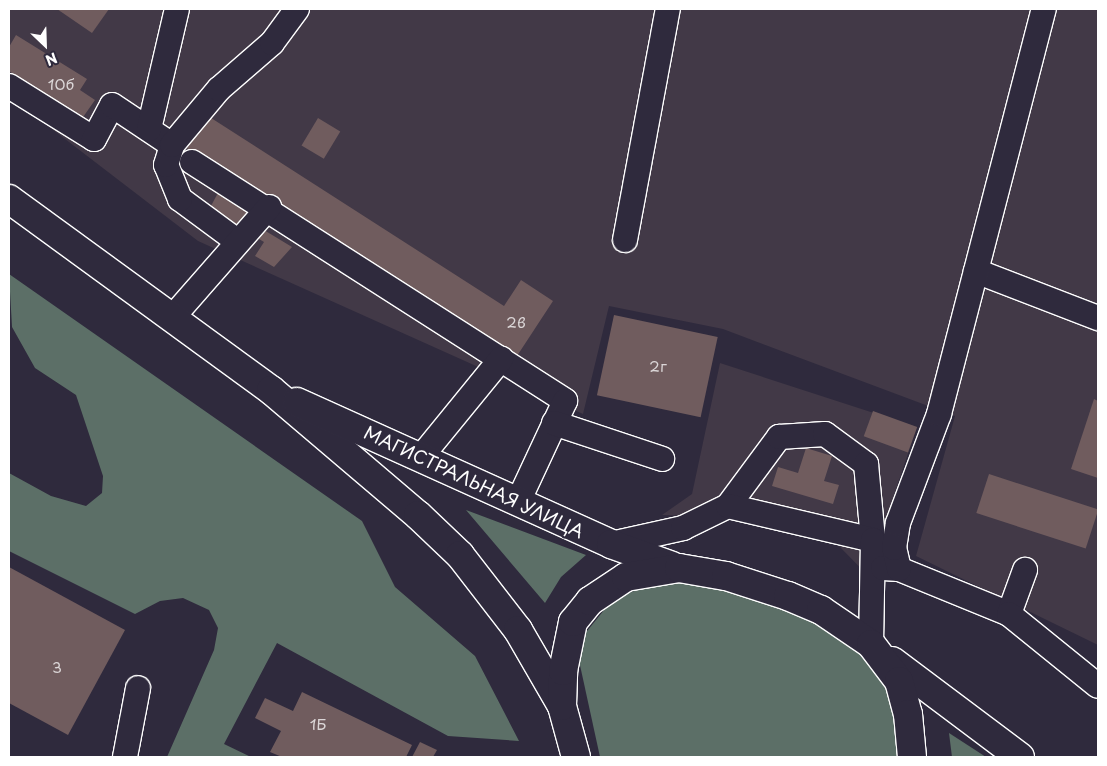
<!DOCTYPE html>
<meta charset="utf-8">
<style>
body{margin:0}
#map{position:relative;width:1107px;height:766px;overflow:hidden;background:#2f2a3d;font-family:"Playpen Sans",sans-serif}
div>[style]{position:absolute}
.built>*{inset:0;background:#423947}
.green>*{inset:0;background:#5c6f67}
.building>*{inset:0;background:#705c5e;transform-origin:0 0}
.roads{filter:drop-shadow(1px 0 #fff) drop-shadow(-1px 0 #fff) drop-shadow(0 1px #fff) drop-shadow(0 -1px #fff)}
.minor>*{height:24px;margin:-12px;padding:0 12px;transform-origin:12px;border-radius:12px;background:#2f2a3d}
.major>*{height:28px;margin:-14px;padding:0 14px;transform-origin:14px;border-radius:14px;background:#2f2a3d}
span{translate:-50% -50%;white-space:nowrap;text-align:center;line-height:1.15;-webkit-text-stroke:4.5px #2f2a3d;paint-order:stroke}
.number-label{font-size:15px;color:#dbd6d7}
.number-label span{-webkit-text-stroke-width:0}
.street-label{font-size:18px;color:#fff}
.frame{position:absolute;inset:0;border:10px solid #fff;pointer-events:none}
.north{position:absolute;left:20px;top:20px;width:50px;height:50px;-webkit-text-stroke:4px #2f2a3d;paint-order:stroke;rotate:156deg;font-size:14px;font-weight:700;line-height:20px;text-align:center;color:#fff}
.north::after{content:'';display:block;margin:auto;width:18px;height:22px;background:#fff;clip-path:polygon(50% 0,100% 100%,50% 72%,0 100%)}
</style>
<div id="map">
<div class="built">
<i style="clip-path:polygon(9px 9px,1098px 9px,1098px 645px,916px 556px,955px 416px,723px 329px,609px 306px,583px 414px,198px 241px,9px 96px)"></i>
<i style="clip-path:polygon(720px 363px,917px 427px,893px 498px,881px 589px,838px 545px,751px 518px,662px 515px,692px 494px)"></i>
</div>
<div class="green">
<i style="clip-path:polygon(9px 274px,362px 521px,395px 587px,475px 656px,519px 741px,448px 736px,277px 643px,224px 744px,251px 757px,167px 757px,214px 650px,218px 628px,209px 610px,183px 598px,160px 601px,135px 614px,9px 551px,9px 473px,51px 496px,86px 506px,102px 493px,103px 476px,76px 395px,35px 368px,12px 327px)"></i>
<i style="clip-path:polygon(466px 510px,586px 555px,561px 577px,545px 603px)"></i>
<i style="clip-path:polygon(663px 580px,722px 587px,767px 599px,824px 624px,864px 654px,881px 678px,892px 703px,897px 757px,600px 757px,578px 656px,583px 636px,613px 599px)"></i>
<i style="clip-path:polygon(949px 733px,986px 757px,952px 757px)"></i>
</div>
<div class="building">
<i style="clip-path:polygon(57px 9px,109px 9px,92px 33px)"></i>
<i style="clip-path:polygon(16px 35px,87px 79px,80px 90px,95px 100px,81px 120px,9px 71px,9px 47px)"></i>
<i style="clip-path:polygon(208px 116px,504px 306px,521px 280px,553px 301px,515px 359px,187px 148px)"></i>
<i style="left:318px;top:118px;width:26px;height:32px;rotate:31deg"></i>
<i style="left:220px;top:189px;width:36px;height:24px;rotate:28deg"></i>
<i style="clip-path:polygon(259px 227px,292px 247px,274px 267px,255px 256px,264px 242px,254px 236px)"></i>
<i style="left:614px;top:315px;width:106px;height:82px;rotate:12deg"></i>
<i style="clip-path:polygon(1094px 399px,1098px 401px,1098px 478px,1071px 469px)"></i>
<i style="left:873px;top:411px;width:47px;height:27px;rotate:20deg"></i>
<i style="clip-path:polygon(806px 448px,832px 456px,824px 481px,839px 485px,833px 504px,772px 486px,778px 467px,798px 473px)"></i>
<i style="left:989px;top:474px;width:115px;height:41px;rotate:18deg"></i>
<i style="clip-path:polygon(9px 567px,125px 630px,68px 735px,9px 703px)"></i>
<i style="clip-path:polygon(302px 692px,412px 745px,406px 757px,282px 757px,270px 752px,281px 731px,255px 718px,265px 698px,293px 711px)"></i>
<i style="clip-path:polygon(420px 742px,437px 750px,433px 757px,412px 757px)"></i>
</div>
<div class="roads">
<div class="minor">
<i style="left:9px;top:86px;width:100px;rotate:31.9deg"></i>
<i style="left:94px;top:139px;width:38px;rotate:-62deg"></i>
<i style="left:112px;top:105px;width:72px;rotate:33.7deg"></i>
<i style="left:149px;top:129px;width:123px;rotate:-76.9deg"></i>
<i style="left:192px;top:162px;width:443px;rotate:32.6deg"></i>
<i style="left:565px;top:401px;width:111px;rotate:115deg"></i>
<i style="left:625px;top:240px;width:235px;rotate:-79.5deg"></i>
<i style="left:237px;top:241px;width:71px;rotate:-143.6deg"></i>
<i style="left:180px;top:199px;width:37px;rotate:-112deg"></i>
<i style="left:166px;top:165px;width:21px;rotate:-73deg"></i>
<i style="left:172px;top:145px;width:73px;rotate:-50deg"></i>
<i style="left:219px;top:89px;width:70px;rotate:-41deg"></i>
<i style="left:272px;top:43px;width:42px;rotate:-53.7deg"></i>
<i style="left:976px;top:271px;width:131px;rotate:21.1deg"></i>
<i style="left:171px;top:319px;width:149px;rotate:-48.8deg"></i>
<i style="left:554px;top:423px;width:114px;rotate:18.4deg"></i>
<i style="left:421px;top:457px;width:127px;rotate:-50.8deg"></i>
<i style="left:728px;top:506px;width:86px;rotate:-53.5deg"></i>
<i style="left:779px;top:437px;width:46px;rotate:-3.7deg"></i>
<i style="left:825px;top:434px;width:51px;rotate:36.2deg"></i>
<i style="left:866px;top:464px;width:76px;rotate:84.7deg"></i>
<i style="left:611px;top:544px;width:74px;rotate:-12.5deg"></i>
<i style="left:683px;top:528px;width:50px;rotate:-26.1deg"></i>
<i style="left:728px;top:506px;width:149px;rotate:13.2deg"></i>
<i style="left:873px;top:540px;width:104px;rotate:91.1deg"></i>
<i style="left:883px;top:568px;width:16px;rotate:4deg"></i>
<i style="left:899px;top:569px;width:119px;rotate:22.2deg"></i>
<i style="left:1009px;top:614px;width:47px;rotate:-70deg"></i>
<i style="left:899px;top:569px;width:22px;rotate:-103deg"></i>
<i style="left:894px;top:548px;width:25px;rotate:-81deg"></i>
<i style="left:898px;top:523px;width:116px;rotate:-69.4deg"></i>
<i style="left:939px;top:414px;width:418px;rotate:-75.5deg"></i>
<i style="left:1009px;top:614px;width:114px;rotate:39deg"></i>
<i style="left:125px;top:757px;width:70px;rotate:-79.3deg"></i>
</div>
<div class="major">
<i style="left:9px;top:199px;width:324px;rotate:36.1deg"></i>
<i style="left:271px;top:390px;width:193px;rotate:40.4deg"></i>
<i style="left:418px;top:515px;width:58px;rotate:43.6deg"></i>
<i style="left:460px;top:555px;width:95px;rotate:52.3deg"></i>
<i style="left:518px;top:630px;width:88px;rotate:59.9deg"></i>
<i style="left:297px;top:402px;width:345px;rotate:24.3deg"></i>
<i style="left:611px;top:544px;width:65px;rotate:19.8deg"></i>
<i style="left:892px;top:661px;width:160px;rotate:36.9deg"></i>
<i style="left:576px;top:757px;width:53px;rotate:-105.4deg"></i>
<i style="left:562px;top:706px;width:35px;rotate:-88deg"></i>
<i style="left:563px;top:671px;width:50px;rotate:-78.5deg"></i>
<i style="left:573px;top:622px;width:27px;rotate:-51deg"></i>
<i style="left:590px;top:601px;width:43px;rotate:-33.7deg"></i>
<i style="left:626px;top:577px;width:54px;rotate:-9.6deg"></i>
<i style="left:679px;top:568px;width:48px;rotate:9.7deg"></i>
<i style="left:726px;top:576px;width:65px;rotate:17.9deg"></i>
<i style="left:788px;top:596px;width:36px;rotate:23deg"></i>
<i style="left:821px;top:610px;width:60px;rotate:34.2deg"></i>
<i style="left:871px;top:644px;width:46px;rotate:52.9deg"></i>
<i style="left:899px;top:681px;width:34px;rotate:75deg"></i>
<i style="left:908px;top:714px;width:43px;rotate:84.7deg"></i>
</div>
</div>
<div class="number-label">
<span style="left:61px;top:84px">10б</span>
<span style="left:516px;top:322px">2в</span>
<span style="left:658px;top:366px">2г</span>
<span style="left:57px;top:667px">3</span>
<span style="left:318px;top:724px">1Б</span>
</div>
<div class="street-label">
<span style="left:474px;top:482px;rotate:25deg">МАГИСТРАЛЬНАЯ УЛИЦА</span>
</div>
<div class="frame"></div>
<div class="north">N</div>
</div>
